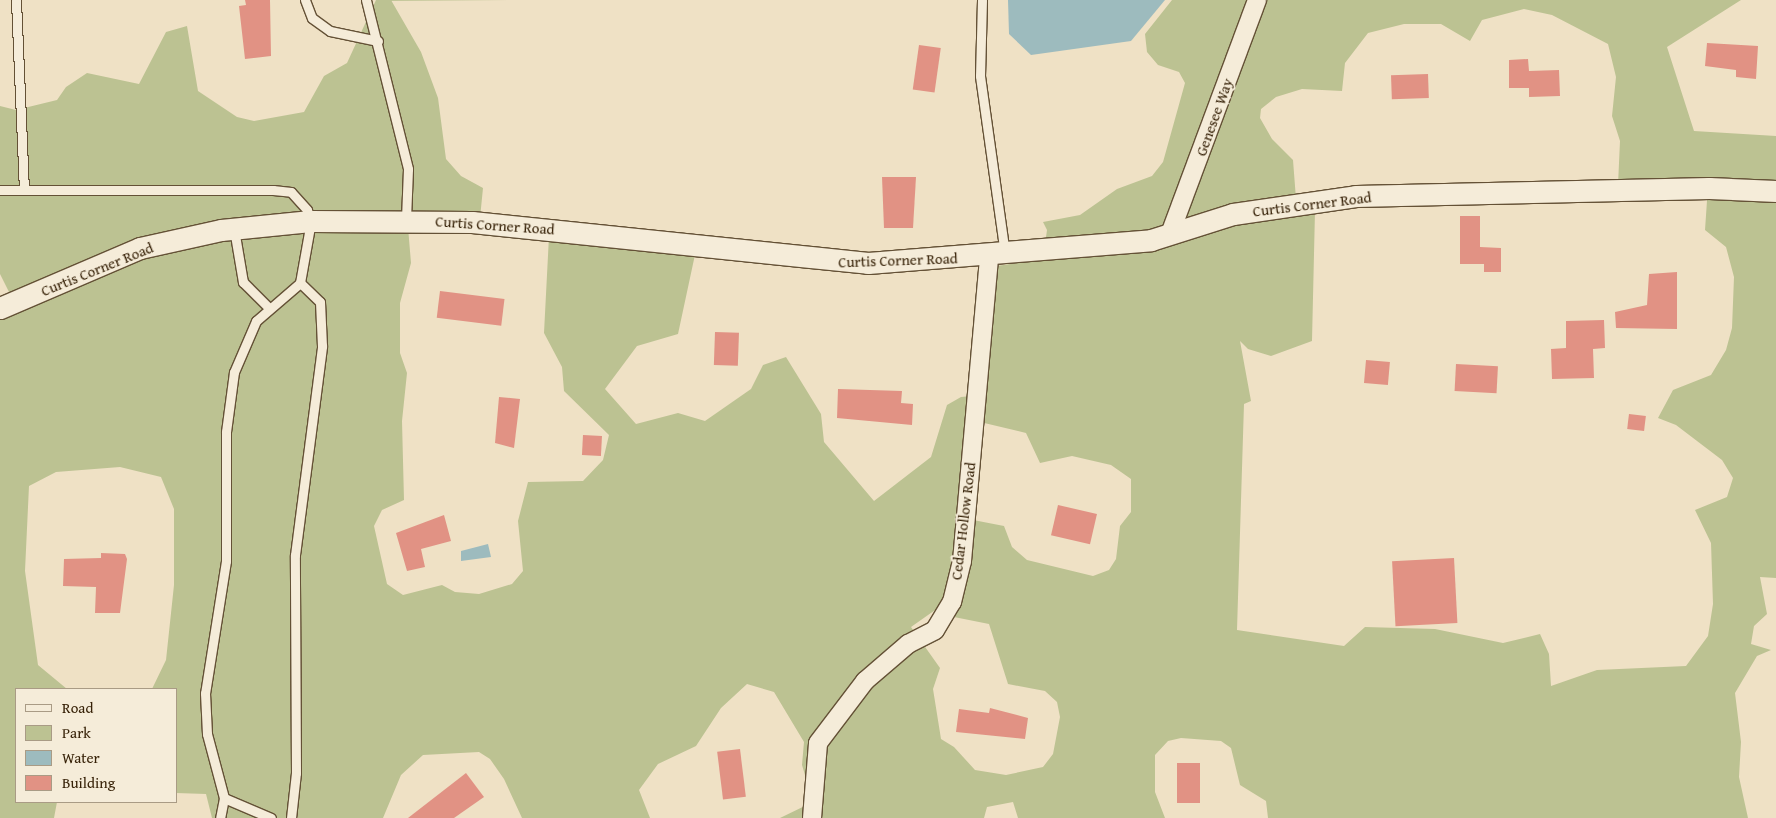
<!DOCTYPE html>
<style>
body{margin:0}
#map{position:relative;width:1776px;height:818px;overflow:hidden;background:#efe1c5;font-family:"Gentium Book Plus",serif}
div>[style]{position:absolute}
.green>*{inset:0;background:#bcc292}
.water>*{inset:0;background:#9dbbbe}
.building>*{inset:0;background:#e19284;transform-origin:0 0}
.roads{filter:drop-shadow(1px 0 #645136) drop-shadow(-1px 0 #645136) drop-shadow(0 1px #645136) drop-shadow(0 -1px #645136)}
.service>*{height:9px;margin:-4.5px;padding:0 4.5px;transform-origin:4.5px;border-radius:4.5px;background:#f5ecd9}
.minor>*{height:18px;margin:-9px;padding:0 9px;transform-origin:9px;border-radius:9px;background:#f5ecd9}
.tertiary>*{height:21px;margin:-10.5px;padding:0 10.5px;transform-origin:10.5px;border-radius:10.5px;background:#f5ecd9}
span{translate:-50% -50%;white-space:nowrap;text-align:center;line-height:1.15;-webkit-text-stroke:4px #f5ecd9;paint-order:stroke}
.street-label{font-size:15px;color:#362107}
.legend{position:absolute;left:15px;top:688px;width:162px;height:115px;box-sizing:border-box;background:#f5ecd9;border:1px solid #a99b85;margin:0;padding:6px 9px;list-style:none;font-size:15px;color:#362107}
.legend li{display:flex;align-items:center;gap:10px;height:25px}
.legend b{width:25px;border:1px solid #a99b85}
</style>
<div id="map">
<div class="green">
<i style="clip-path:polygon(evenodd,376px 0,391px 0,421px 52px,438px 98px,446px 159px,461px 176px,483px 188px,479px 228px,408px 227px,411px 263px,400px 303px,400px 353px,407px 373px,402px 421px,404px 500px,382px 510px,374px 526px,387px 584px,403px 595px,442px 585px,455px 592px,479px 594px,512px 584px,523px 571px,518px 521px,528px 482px,583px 481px,603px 460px,609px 435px,564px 391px,562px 367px,544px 333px,549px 236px,696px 250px,678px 334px,637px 346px,605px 389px,636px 424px,678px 413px,705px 421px,751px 389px,763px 365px,786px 357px,821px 414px,824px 442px,874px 501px,931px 457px,947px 405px,961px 397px,982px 395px,997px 266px,1043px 259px,1047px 230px,1043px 222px,1080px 215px,1117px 189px,1152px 176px,1163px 162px,1185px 83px,1179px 72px,1158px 65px,1147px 52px,1145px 34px,1172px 0,1741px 0,1667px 47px,1694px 131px,1776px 136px,1776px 578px,1760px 577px,1767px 614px,1754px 626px,1751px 644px,1771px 650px,1757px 656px,1735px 693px,1741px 742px,1739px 777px,1748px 818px,1268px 818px,1266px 801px,1240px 785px,1231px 748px,1221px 741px,1181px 738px,1168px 741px,1155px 755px,1155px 792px,1165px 818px,1018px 818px,1013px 802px,987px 807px,984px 818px,780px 818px,813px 802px,802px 765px,804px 742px,774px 692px,747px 684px,721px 708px,696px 746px,658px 764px,639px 790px,650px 818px,522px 818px,504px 779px,490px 759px,479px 752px,423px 755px,401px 775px,383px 818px,212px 818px,206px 794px,176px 793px,176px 689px,152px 689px,166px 660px,174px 585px,174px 509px,161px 477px,120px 467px,56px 472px,29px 486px,25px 571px,38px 665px,67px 689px,16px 689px,16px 802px,57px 802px,54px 818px,0 818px,0 303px,12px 298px,0 274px,0 106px,16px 110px,57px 100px,66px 87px,87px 73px,139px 84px,166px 32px,187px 26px,198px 91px,237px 117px,254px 121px,304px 112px,324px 76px,347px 63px,376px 0,1524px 9px,1552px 15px,1608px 44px,1616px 77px,1612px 116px,1620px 141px,1618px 185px,1708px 186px,1705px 230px,1726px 247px,1734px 277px,1732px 328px,1726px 350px,1711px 375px,1673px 390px,1658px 418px,1676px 425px,1722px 460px,1733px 478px,1727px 497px,1695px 510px,1711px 543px,1713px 604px,1708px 636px,1686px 666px,1597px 670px,1551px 686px,1549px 654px,1540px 634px,1503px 643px,1435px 629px,1365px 627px,1344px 646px,1237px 630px,1244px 404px,1251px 401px,1240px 341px,1248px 349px,1271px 356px,1312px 341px,1315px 211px,1296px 199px,1293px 160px,1272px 139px,1260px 118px,1261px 109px,1276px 97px,1302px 89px,1342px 91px,1345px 63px,1368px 33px,1404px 24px,1441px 24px,1470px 41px,1482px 20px,1524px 9px,376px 0,980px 422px,1026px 433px,1040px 463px,1072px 456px,1111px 465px,1131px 479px,1131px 512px,1120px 526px,1116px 559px,1109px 570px,1093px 576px,1027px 560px,1012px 547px,1004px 526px,968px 519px,980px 422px,376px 0,938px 608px,954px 617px,989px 624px,1008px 684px,1045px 691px,1057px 702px,1060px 717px,1053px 754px,1043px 767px,1006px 775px,975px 770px,954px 747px,941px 739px,933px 689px,940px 668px,911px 627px,938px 608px)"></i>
</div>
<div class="water">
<i style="clip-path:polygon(1008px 0,1165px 0,1131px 41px,1031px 55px,1009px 34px)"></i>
<i style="clip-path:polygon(488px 544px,491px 557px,461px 561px,461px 551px)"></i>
</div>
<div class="building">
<i style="clip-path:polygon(245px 0,270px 0,271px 56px,245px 59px,239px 6px,246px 5px)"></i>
<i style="clip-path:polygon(1707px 43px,1758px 46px,1756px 79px,1736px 77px,1736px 70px,1705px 66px)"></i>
<i style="left:919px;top:45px;width:22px;height:45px;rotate:8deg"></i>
<i style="clip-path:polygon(1528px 59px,1529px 71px,1559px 70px,1560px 96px,1529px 97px,1529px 88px,1509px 88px,1509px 60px)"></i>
<i style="left:1428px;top:74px;width:24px;height:37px;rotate:88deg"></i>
<i style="clip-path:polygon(882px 177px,916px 177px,913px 228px,884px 228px)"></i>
<i style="clip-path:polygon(1460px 216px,1480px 216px,1480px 247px,1501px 248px,1501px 272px,1484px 272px,1484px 264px,1460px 264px)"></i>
<i style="clip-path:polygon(1677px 272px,1677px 329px,1616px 328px,1615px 312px,1647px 305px,1649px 274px)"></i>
<i style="left:440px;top:291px;width:65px;height:27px;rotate:7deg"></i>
<i style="clip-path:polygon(1604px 320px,1605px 348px,1593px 349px,1594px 378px,1552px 379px,1551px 349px,1566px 348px,1566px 321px)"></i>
<i style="left:715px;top:332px;width:24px;height:33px;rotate:2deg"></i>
<i style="left:1366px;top:360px;width:24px;height:23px;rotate:5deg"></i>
<i style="left:1456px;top:364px;width:42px;height:27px;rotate:3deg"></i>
<i style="clip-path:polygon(838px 389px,902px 391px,901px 403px,913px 404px,912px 425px,837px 418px)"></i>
<i style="clip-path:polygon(499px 397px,520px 399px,514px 448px,495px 443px)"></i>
<i style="left:1629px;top:414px;width:17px;height:15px;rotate:7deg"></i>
<i style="left:583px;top:435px;width:19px;height:20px;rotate:3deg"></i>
<i style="left:1058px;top:505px;width:40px;height:31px;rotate:13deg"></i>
<i style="clip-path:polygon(444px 515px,451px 541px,421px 549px,425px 567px,407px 571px,396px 533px)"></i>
<i style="clip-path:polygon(101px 553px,125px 554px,127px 559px,120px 613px,95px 613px,96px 587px,63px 586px,64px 559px,101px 558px)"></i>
<i style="left:1454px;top:558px;width:65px;height:62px;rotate:87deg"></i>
<i style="clip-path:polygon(990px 708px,1028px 718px,1025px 739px,956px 732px,959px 709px,989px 713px)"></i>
<i style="left:740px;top:749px;width:48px;height:23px;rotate:83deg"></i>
<i style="left:1177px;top:763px;width:23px;height:40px"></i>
<i style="clip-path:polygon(466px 773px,484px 797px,454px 818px,408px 818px)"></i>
</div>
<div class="roads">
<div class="service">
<i style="left:16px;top:0;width:189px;rotate:87.6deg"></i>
<i style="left:305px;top:0;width:19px;rotate:69deg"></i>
<i style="left:312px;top:18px;width:22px;rotate:36deg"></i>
<i style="left:330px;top:31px;width:49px;rotate:11.8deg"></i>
<i style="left:366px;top:0;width:174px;rotate:76deg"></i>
<i style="left:408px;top:169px;width:50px;rotate:92.3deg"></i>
<i style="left:982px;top:0;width:76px;rotate:91.5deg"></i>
<i style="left:980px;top:76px;width:179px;rotate:82deg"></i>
<i style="left:0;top:190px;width:273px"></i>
<i style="left:273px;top:190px;width:18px;rotate:6deg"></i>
<i style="left:291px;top:192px;width:24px;rotate:48deg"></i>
<i style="left:307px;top:210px;width:12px;rotate:70deg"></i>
<i style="left:311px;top:221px;width:63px;rotate:100.1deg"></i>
<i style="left:300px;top:283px;width:58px;rotate:139.2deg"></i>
<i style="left:256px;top:321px;width:56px;rotate:113.3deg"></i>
<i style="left:234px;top:372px;width:61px;rotate:97.6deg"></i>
<i style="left:226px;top:432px;width:129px;rotate:90deg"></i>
<i style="left:226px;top:561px;width:134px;rotate:99deg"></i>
<i style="left:205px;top:693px;width:41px;rotate:87.2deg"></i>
<i style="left:207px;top:734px;width:66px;rotate:75.1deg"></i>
<i style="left:224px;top:798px;width:20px;rotate:101deg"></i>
<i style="left:234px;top:229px;width:54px;rotate:80.4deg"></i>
<i style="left:243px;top:282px;width:37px;rotate:45deg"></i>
<i style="left:224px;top:798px;width:51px;rotate:23.1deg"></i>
<i style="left:291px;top:818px;width:45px;rotate:-83.7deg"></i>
<i style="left:296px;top:773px;width:218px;rotate:-90.3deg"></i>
<i style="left:295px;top:555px;width:211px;rotate:-82.6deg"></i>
<i style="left:322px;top:346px;width:44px;rotate:-92.6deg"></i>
<i style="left:320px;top:302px;width:28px;rotate:-136deg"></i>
</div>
<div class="minor">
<i style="left:1170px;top:234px;width:250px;rotate:-69.6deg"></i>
<i style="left:812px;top:818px;width:75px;rotate:-85.4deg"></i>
<i style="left:818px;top:743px;width:78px;rotate:-52.8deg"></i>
<i style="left:865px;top:681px;width:57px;rotate:-40.7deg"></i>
<i style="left:908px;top:644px;width:30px;rotate:-27deg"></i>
<i style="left:935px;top:630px;width:33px;rotate:-59deg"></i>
<i style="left:952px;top:602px;width:42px;rotate:-76.3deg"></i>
<i style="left:962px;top:561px;width:305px;rotate:-84.9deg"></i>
</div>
<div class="tertiary">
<i style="left:0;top:308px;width:152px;rotate:-23.2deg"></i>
<i style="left:140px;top:248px;width:83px;rotate:-12.5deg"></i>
<i style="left:221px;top:230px;width:90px;rotate:-5.7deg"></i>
<i style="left:311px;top:221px;width:161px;rotate:0.4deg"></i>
<i style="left:472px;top:222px;width:398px;rotate:5.9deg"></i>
<i style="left:868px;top:263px;width:284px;rotate:-4.6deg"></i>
<i style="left:1151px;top:240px;width:86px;rotate:-17.6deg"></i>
<i style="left:1233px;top:214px;width:124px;rotate:-8.3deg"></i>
<i style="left:1356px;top:196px;width:353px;rotate:-1.3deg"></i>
<i style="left:1709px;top:188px;width:67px;rotate:2.6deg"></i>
</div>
</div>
<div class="street-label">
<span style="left:1214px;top:117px;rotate:-70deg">Genesee Way</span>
<span style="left:1312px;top:204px;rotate:-7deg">Curtis Corner Road</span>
<span style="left:495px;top:225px;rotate:4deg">Curtis Corner Road</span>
<span style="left:898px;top:260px;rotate:-2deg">Curtis Corner Road</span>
<span style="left:97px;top:269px;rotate:-22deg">Curtis Corner Road</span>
<span style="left:963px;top:521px;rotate:-83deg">Cedar Hollow Road</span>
</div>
<ul class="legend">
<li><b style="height:6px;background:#f5ecd9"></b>Road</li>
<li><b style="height:14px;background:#bcc292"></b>Park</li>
<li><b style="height:14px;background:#9dbbbe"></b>Water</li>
<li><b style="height:14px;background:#e19284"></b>Building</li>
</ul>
</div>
